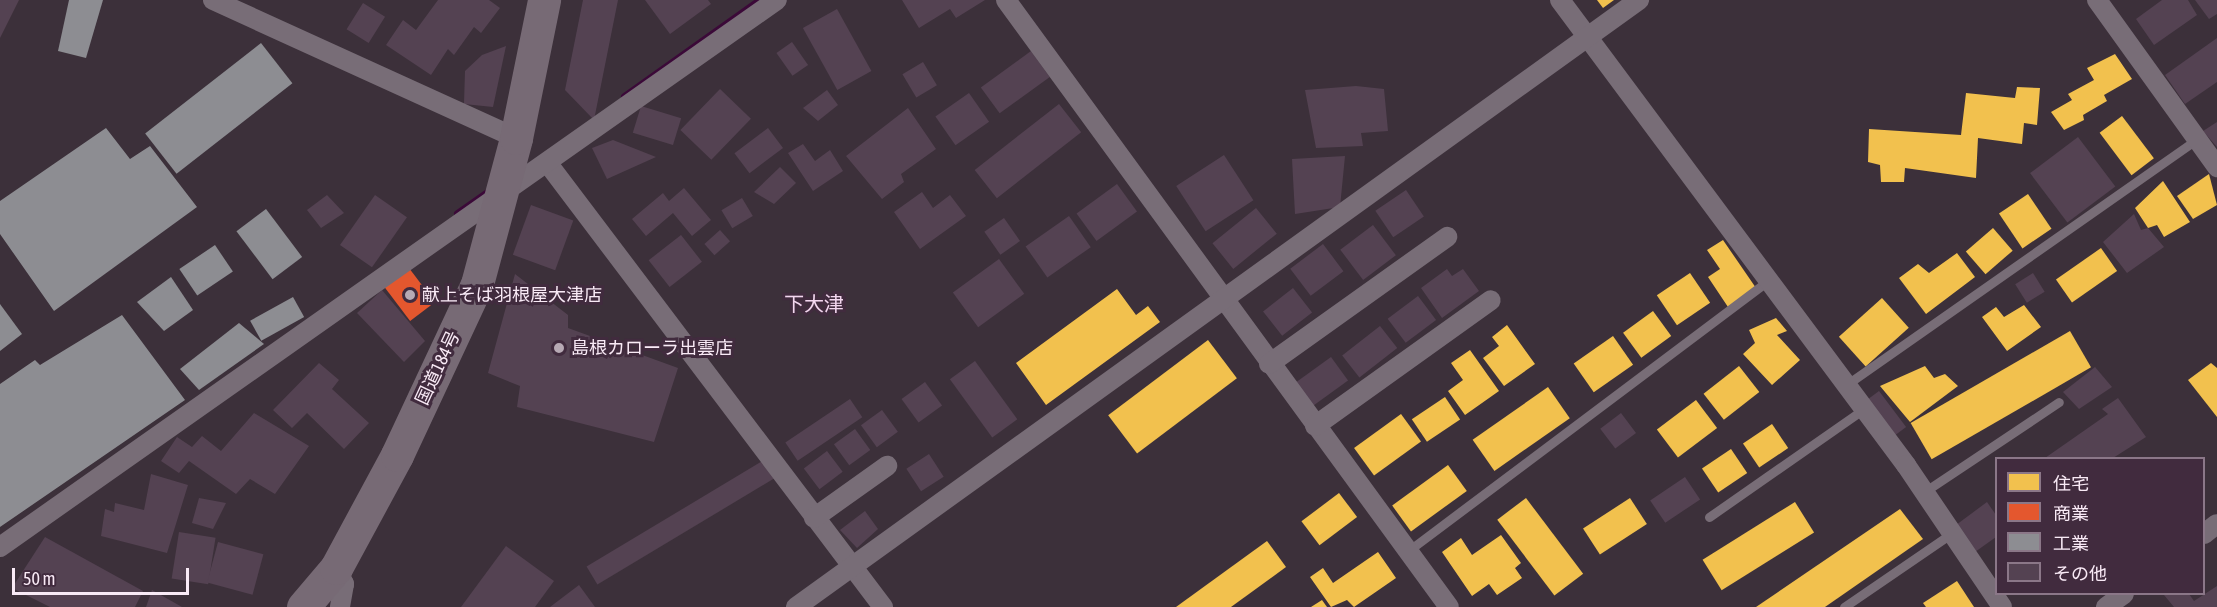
<!DOCTYPE html>
<meta charset="utf-8">
<style>
body{margin:0}
#map{position:relative;width:2217px;height:607px;overflow:hidden;background:#3c303a;font-family:"Asap Condensed","Noto Sans JP",sans-serif}
div>[style]{position:absolute}
.homes>*{inset:0;background:#f2c14e;transform-origin:0 0}
.shops>*{inset:0;background:#e4572e;transform-origin:0 0}
.industry>*{inset:0;background:#8d8d92;transform-origin:0 0}
.stream>*{height:7px;margin:-3.5px;padding:0 3.5px;transform-origin:3.5px;border-radius:3.5px;background:#3b0938}
.building>*{inset:0;background:#544252;transform-origin:0 0}
.lane>*{height:9px;margin:-4.5px;padding:0 4.5px;transform-origin:4.5px;border-radius:4.5px;background:#786d77}
.street>*{height:20px;margin:-10px;padding:0 10px;transform-origin:10px;border-radius:10px;background:#786d77}
.highway>*{height:33px;margin:-16.5px;padding:0 16.5px;transform-origin:16.5px;border-radius:16.5px;background:#776a75}
.dots>*{width:16px;height:16px;translate:-50% -50%;box-sizing:border-box;border:3px solid #412b3e;border-radius:50%}
span{translate:-50% -50%;white-space:nowrap;text-align:center;line-height:1.15;-webkit-text-stroke:6px #412b3e;paint-order:stroke}
.poi-label{font-size:18px;color:#f9eaf6}
.left{translate:0 -50%;text-align:left}
.street-label{font-size:18px;color:#f9eaf6}
.neighbourhood-label{font-size:20px;color:#f3d7ef}
.legend{position:absolute;left:1995px;top:457px;width:210px;height:138px;box-sizing:border-box;background:#412b3e;border:2px solid #8b7788;margin:0;padding:8px 10px;list-style:none;font-size:18px;color:#f9eaf6}
.legend li{display:flex;align-items:center;gap:12px;height:30px}
.legend b{width:30px;border:2px solid #8b7788}
.scale{position:absolute;left:12px;top:568px;width:177px;height:27px;box-sizing:border-box;border:3px solid #f9eaf6;border-top:0;padding-left:8px;font-size:18px;line-height:21px;white-space:nowrap;color:#f9eaf6;-webkit-text-stroke:4px #412b3e;paint-order:stroke}
</style>
<div id="map">
<div class="homes">
<i style="clip-path:polygon(1597px 0,1614px 0,1603px 8px)"></i>
<i style="clip-path:polygon(2115px 54px,2132px 79px,2104px 95px,2107px 101px,2083px 115px,2084px 120px,2064px 130px,2051px 112px,2072px 100px,2068px 94px,2094px 80px,2087px 68px)"></i>
<i style="clip-path:polygon(2017px 87px,2040px 88px,2037px 125px,2024px 123px,2022px 144px,1978px 138px,1976px 178px,1905px 168px,1904px 182px,1881px 182px,1880px 165px,1868px 162px,1869px 129px,1961px 135px,1966px 93px,2015px 98px)"></i>
<i style="left:2122px;top:116px;width:53px;height:28px;rotate:53deg"></i>
<i style="clip-path:polygon(2209px 174px,2217px 205px,2193px 219px,2177px 196px)"></i>
<i style="clip-path:polygon(2163px 181px,2190px 222px,2164px 237px,2157px 225px,2148px 228px,2135px 208px)"></i>
<i style="left:2028px;top:194px;width:42px;height:35px;rotate:56deg"></i>
<i style="left:1993px;top:228px;width:30px;height:36px;rotate:49deg"></i>
<i style="clip-path:polygon(1723px 240px,1756px 288px,1728px 307px,1708px 277px,1720px 269px,1707px 250px)"></i>
<i style="left:2101px;top:248px;width:28px;height:55px;rotate:55deg"></i>
<i style="clip-path:polygon(1957px 253px,1975px 277px,1926px 314px,1899px 278px,1918px 264px,1929px 273px)"></i>
<i style="left:1690px;top:273px;width:36px;height:40px;rotate:56deg"></i>
<i style="clip-path:polygon(1117px 289px,1136px 315px,1148px 306px,1160px 322px,1046px 405px,1016px 363px)"></i>
<i style="left:1882px;top:298px;width:40px;height:58px;rotate:48deg"></i>
<i style="clip-path:polygon(2024px 305px,2041px 327px,2007px 351px,1982px 317px,1996px 307px,2004px 317px)"></i>
<i style="left:1653px;top:311px;width:31px;height:37px;rotate:54deg"></i>
<i style="clip-path:polygon(1776px 318px,1787px 331px,1777px 335px,1800px 360px,1772px 385px,1743px 354px,1755px 343px,1749px 330px)"></i>
<i style="clip-path:polygon(1507px 325px,1535px 364px,1504px 386px,1483px 358px,1499px 346px,1492px 337px)"></i>
<i style="left:2070px;top:331px;width:42px;height:184px;rotate:60deg"></i>
<i style="left:1613px;top:336px;width:35px;height:48px;rotate:55deg"></i>
<i style="left:1208px;top:340px;width:48px;height:125px;rotate:53deg"></i>
<i style="clip-path:polygon(1470px 350px,1499px 391px,1465px 415px,1448px 391px,1463px 380px,1451px 363px)"></i>
<i style="clip-path:polygon(2211px 363px,2217px 368px,2217px 417px,2188px 380px)"></i>
<i style="left:1739px;top:366px;width:33px;height:45px;rotate:52deg"></i>
<i style="clip-path:polygon(1925px 366px,1934px 378px,1945px 374px,1958px 386px,1910px 422px,1880px 386px)"></i>
<i style="left:1548px;top:387px;width:38px;height:92px;rotate:55deg"></i>
<i style="left:1445px;top:397px;width:27px;height:40px;rotate:56deg"></i>
<i style="left:1696px;top:400px;width:35px;height:49px;rotate:53deg"></i>
<i style="left:1401px;top:414px;width:34px;height:58px;rotate:54deg"></i>
<i style="left:1772px;top:424px;width:29px;height:35px;rotate:56deg"></i>
<i style="left:1731px;top:449px;width:29px;height:35px;rotate:56deg"></i>
<i style="left:1448px;top:465px;width:32px;height:69px;rotate:54deg"></i>
<i style="left:1339px;top:493px;width:30px;height:47px;rotate:53deg"></i>
<i style="left:1526px;top:498px;width:95px;height:36px;rotate:53deg"></i>
<i style="left:1630px;top:498px;width:31px;height:56px;rotate:57deg"></i>
<i style="left:1795px;top:502px;width:36px;height:109px;rotate:58deg"></i>
<i style="clip-path:polygon(1900px 509px,1923px 539px,1825px 607px,1756px 607px)"></i>
<i style="clip-path:polygon(1501px 535px,1521px 563px,1515px 568px,1522px 578px,1497px 595px,1489px 584px,1472px 596px,1442px 552px,1461px 538px,1472px 555px)"></i>
<i style="clip-path:polygon(1267px 541px,1286px 567px,1231px 607px,1176px 607px)"></i>
<i style="clip-path:polygon(1378px 552px,1396px 578px,1354px 607px,1347px 600px,1331px 607px,1310px 577px,1323px 568px,1333px 583px)"></i>
<i style="clip-path:polygon(1957px 581px,1974px 607px,1926px 607px,1923px 603px)"></i>
<i style="clip-path:polygon(1322px 600px,1327px 607px,1311px 607px)"></i>
</div>
<div class="shops">
<i style="left:409px;top:268px;width:43px;height:31px;rotate:53deg"></i>
</div>
<div class="industry">
<i style="clip-path:polygon(69px 0,103px 0,86px 58px,58px 51px)"></i>
<i style="left:261px;top:43px;width:51px;height:147px;rotate:52deg"></i>
<i style="clip-path:polygon(106px 128px,130px 159px,150px 146px,197px 207px,54px 311px,0 234px,0 201px)"></i>
<i style="left:266px;top:209px;width:60px;height:37px;rotate:53deg"></i>
<i style="left:215px;top:245px;width:32px;height:43px;rotate:56deg"></i>
<i style="clip-path:polygon(171px 277px,193px 310px,164px 331px,137px 302px)"></i>
<i style="left:293px;top:297px;width:23px;height:49px;rotate:61deg"></i>
<i style="clip-path:polygon(0 304px,22px 334px,0 351px)"></i>
<i style="clip-path:polygon(122px 315px,185px 400px,0 527px,0 384px,35px 360px,40px 365px)"></i>
<i style="clip-path:polygon(239px 323px,264px 344px,199px 390px,180px 369px)"></i>
</div>
<div class="stream">
<i style="left:624px;top:96px;width:166px;rotate:-35.4deg"></i>
<i style="left:457px;top:213px;width:40px;rotate:-34.9deg"></i>
</div>
<div class="building">
<i style="clip-path:polygon(0 0,19px 0,0 38px)"></i>
<i style="clip-path:polygon(438px 0,489px 0,500px 8px,481px 33px,474px 27px,454px 55px,448px 49px,431px 75px,386px 45px,403px 20px,416px 30px)"></i>
<i style="clip-path:polygon(583px 0,618px 0,594px 120px,565px 90px)"></i>
<i style="clip-path:polygon(645px 0,708px 0,711px 4px,670px 34px)"></i>
<i style="clip-path:polygon(902px 0,985px 0,956px 18px,950px 9px,919px 28px)"></i>
<i style="clip-path:polygon(2162px 0,2188px 0,2197px 15px,2154px 45px,2136px 19px)"></i>
<i style="clip-path:polygon(2195px 0,2217px 0,2217px 14px,2209px 19px)"></i>
<i style="left:363px;top:3px;width:26px;height:31px;rotate:32deg"></i>
<i style="left:837px;top:9px;width:71px;height:39px;rotate:61deg"></i>
<i style="clip-path:polygon(2217px 38px,2217px 82px,2185px 104px,2165px 75px)"></i>
<i style="left:792px;top:42px;width:28px;height:19px;rotate:55deg"></i>
<i style="clip-path:polygon(506px 46px,493px 107px,464px 104px,465px 71px,482px 55px)"></i>
<i style="left:1031px;top:51px;width:32px;height:62px;rotate:54deg"></i>
<i style="left:923px;top:62px;width:27px;height:24px;rotate:59deg"></i>
<i style="clip-path:polygon(1356px 86px,1384px 89px,1388px 131px,1361px 133px,1363px 146px,1316px 148px,1305px 90px)"></i>
<i style="left:720px;top:89px;width:43px;height:57px;rotate:44deg"></i>
<i style="clip-path:polygon(827px 90px,838px 105px,818px 121px,803px 108px)"></i>
<i style="left:969px;top:93px;width:35px;height:41px;rotate:55deg"></i>
<i style="left:1059px;top:104px;width:36px;height:107px;rotate:52deg"></i>
<i style="left:641px;top:106px;width:42px;height:28px;rotate:17deg"></i>
<i style="clip-path:polygon(908px 108px,936px 149px,901px 174px,904px 182px,882px 199px,846px 156px)"></i>
<i style="clip-path:polygon(2217px 122px,2217px 147px,2203px 131px)"></i>
<i style="left:768px;top:128px;width:25px;height:42px;rotate:53deg"></i>
<i style="left:2078px;top:137px;width:62px;height:60px;rotate:53deg"></i>
<i style="clip-path:polygon(613px 140px,656px 157px,607px 179px,592px 148px)"></i>
<i style="clip-path:polygon(803px 144px,815px 161px,830px 150px,843px 171px,813px 191px,788px 153px)"></i>
<i style="left:1224px;top:155px;width:54px;height:57px;rotate:57deg"></i>
<i style="clip-path:polygon(1345px 156px,1340px 207px,1295px 214px,1292px 159px)"></i>
<i style="clip-path:polygon(780px 167px,796px 183px,774px 204px,754px 192px)"></i>
<i style="left:1117px;top:184px;width:34px;height:50px;rotate:54deg"></i>
<i style="clip-path:polygon(684px 188px,711px 220px,692px 236px,673px 213px,646px 236px,632px 219px,663px 193px,669px 201px)"></i>
<i style="left:1406px;top:190px;width:32px;height:37px;rotate:56deg"></i>
<i style="clip-path:polygon(922px 192px,933px 208px,950px 195px,966px 216px,920px 249px,894px 212px)"></i>
<i style="clip-path:polygon(327px 195px,344px 213px,321px 228px,307px 210px)"></i>
<i style="left:375px;top:195px;width:39px;height:61px;rotate:35deg"></i>
<i style="left:742px;top:198px;width:21px;height:24px;rotate:59deg"></i>
<i style="left:531px;top:205px;width:45px;height:53px;rotate:20deg"></i>
<i style="left:1256px;top:208px;width:33px;height:56px;rotate:51deg"></i>
<i style="clip-path:polygon(2134px 214px,2141px 230px,2148px 228px,2164px 247px,2127px 273px,2103px 242px)"></i>
<i style="left:1069px;top:216px;width:38px;height:53px;rotate:55deg"></i>
<i style="left:1004px;top:218px;width:28px;height:24px;rotate:55deg"></i>
<i style="left:1373px;top:225px;width:38px;height:41px;rotate:53deg"></i>
<i style="left:720px;top:230px;width:15px;height:21px;rotate:48deg"></i>
<i style="left:681px;top:235px;width:34px;height:41px;rotate:52deg"></i>
<i style="left:1323px;top:244px;width:34px;height:41px;rotate:53deg"></i>
<i style="left:999px;top:259px;width:43px;height:57px;rotate:54deg"></i>
<i style="clip-path:polygon(1447px 269px,1452px 276px,1463px 269px,1479px 291px,1442px 318px,1421px 288px)"></i>
<i style="left:2033px;top:273px;width:22px;height:21px;rotate:58deg"></i>
<i style="clip-path:polygon(515px 274px,568px 315px,568px 328px,678px 368px,654px 442px,517px 407px,520px 386px,488px 373px)"></i>
<i style="left:1293px;top:288px;width:31px;height:38px;rotate:52deg"></i>
<i style="clip-path:polygon(382px 290px,425px 341px,404px 362px,357px 313px)"></i>
<i style="left:1418px;top:296px;width:30px;height:38px;rotate:53deg"></i>
<i style="left:1380px;top:326px;width:28px;height:48px;rotate:52deg"></i>
<i style="left:1331px;top:357px;width:29px;height:44px;rotate:54deg"></i>
<i style="left:975px;top:361px;width:72px;height:31px;rotate:54deg"></i>
<i style="clip-path:polygon(319px 363px,339px 380px,332px 389px,369px 423px,344px 449px,307px 413px,292px 428px,273px 410px)"></i>
<i style="clip-path:polygon(2095px 367px,2112px 387px,2079px 409px,2063px 392px)"></i>
<i style="left:925px;top:382px;width:29px;height:29px;rotate:54deg"></i>
<i style="left:1879px;top:391px;width:45px;height:18px;rotate:53deg"></i>
<i style="clip-path:polygon(2118px 398px,2146px 437px,2113px 458px,2045px 458px,2108px 414px,2102px 409px)"></i>
<i style="left:850px;top:399px;width:22px;height:78px;rotate:56deg"></i>
<i style="left:882px;top:410px;width:27px;height:26px;rotate:54deg"></i>
<i style="clip-path:polygon(254px 413px,309px 446px,275px 494px,250px 479px,236px 494px,189px 461px,179px 473px,161px 461px,177px 437px,192px 447px,202px 436px,221px 451px)"></i>
<i style="left:1621px;top:413px;width:25px;height:26px;rotate:53deg"></i>
<i style="left:855px;top:429px;width:26px;height:26px;rotate:54deg"></i>
<i style="left:827px;top:451px;width:26px;height:29px;rotate:53deg"></i>
<i style="left:929px;top:454px;width:27px;height:27px;rotate:57deg"></i>
<i style="left:764px;top:460px;width:21px;height:207px;rotate:59deg"></i>
<i style="clip-path:polygon(151px 474px,188px 485px,167px 553px,101px 536px,105px 509px,114px 512px,115px 503px,144px 510px)"></i>
<i style="left:1685px;top:477px;width:27px;height:42px;rotate:56deg"></i>
<i style="clip-path:polygon(199px 498px,226px 503px,213px 529px,192px 523px)"></i>
<i style="clip-path:polygon(1987px 502px,1996px 515px,1996px 537px,1975px 552px,1956px 525px)"></i>
<i style="clip-path:polygon(865px 511px,878px 529px,857px 548px,840px 530px)"></i>
<i style="left:179px;top:532px;width:37px;height:47px;rotate:9deg"></i>
<i style="clip-path:polygon(45px 537px,143px 591px,135px 607px,50px 607px,12px 588px)"></i>
<i style="left:218px;top:542px;width:47px;height:42px;rotate:15deg"></i>
<i style="clip-path:polygon(506px 546px,554px 581px,535px 607px,461px 607px)"></i>
<i style="clip-path:polygon(579px 585px,595px 607px,550px 607px)"></i>
<i style="clip-path:polygon(2217px 586px,2217px 607px,2174px 607px,2164px 595px,2189px 594px,2194px 601px)"></i>
<i style="clip-path:polygon(152px 590px,182px 607px,146px 607px)"></i>
</div>
<div class="lane">
<i style="left:1846px;top:385px;width:429px;rotate:-35deg"></i>
<i style="left:1924px;top:492px;width:162px;rotate:-33.7deg"></i>
<i style="left:1709px;top:517px;width:189px;rotate:-34.9deg"></i>
<i style="left:1408px;top:551px;width:450px;rotate:-36.9deg"></i>
<i style="left:1844px;top:607px;width:131px;rotate:-34.4deg"></i>
</div>
<div class="street">
<i style="left:213px;top:0;width:333px;rotate:24.5deg"></i>
<i style="left:1006px;top:0;width:751px;rotate:53.88deg"></i>
<i style="left:1560px;top:0;width:580px;rotate:53.35deg"></i>
<i style="left:1906px;top:465px;width:171px;rotate:55.9deg"></i>
<i style="left:2097px;top:0;width:206px;rotate:54.3deg"></i>
<i style="left:549px;top:165px;width:554px;rotate:52.92deg"></i>
<i style="left:1269px;top:364px;width:219px;rotate:-35.5deg"></i>
<i style="left:1315px;top:426px;width:216px;rotate:-35.6deg"></i>
<i style="left:814px;top:518px;width:90px;rotate:-35.5deg"></i>
<i style="left:2204px;top:534px;width:16px;rotate:-38deg"></i>
<i style="left:0;top:547px;width:950px;rotate:-35.15deg"></i>
<i style="left:336px;top:568px;width:18px;rotate:63deg"></i>
<i style="left:344px;top:584px;width:23px;rotate:100deg"></i>
<i style="left:796px;top:607px;width:1039px;rotate:-35.76deg"></i>
<i style="left:2106px;top:607px;width:22px;rotate:-36deg"></i>
</div>
<div class="highway">
<i style="left:303px;top:607px;width:51px;rotate:-49.8deg"></i>
<i style="left:336px;top:568px;width:128px;rotate:-61.6deg"></i>
<i style="left:397px;top:455px;width:189px;rotate:-64.9deg"></i>
<i style="left:477px;top:284px;width:151px;rotate:-75deg"></i>
<i style="left:516px;top:138px;width:141px;rotate:-78.5deg"></i>
</div>
<div class="dots">
<i style="left:410px;top:295px;background:#b7a9b4"></i>
<i style="left:559px;top:348px;background:#b7a9b4"></i>
</div>
<div class="poi-label">
<span class="left" style="left:422px;top:295px">献上そば羽根屋大津店</span>
<span class="left" style="left:571px;top:348px">島根カローラ出雲店</span>
</div>
<div class="street-label">
<span style="left:438px;top:368px;rotate:-65deg">国道184号</span>
</div>
<div class="neighbourhood-label">
<span style="left:814px;top:303px">下大津</span>
</div>
<ul class="legend">
<li><b style="height:16px;background:#f2c14e"></b>住宅</li>
<li><b style="height:16px;background:#e4572e"></b>商業</li>
<li><b style="height:16px;background:#8d8d92"></b>工業</li>
<li><b style="height:16px;background:#544252"></b>その他</li>
</ul>
<div class="scale">50 m</div>
</div>
